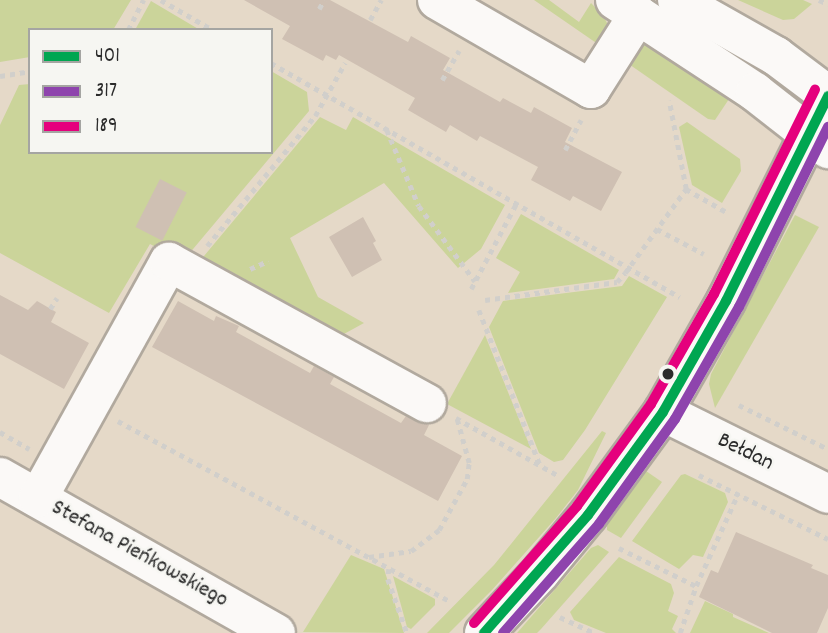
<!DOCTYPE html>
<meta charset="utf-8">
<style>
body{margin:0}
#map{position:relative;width:828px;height:633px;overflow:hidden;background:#e5d9c8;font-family:Dekko,sans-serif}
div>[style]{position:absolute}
.green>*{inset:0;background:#cbd49a}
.building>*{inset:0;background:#cfc0b3;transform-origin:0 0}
.path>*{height:4.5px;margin-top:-2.25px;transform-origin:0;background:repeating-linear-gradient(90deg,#d1cfcb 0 5px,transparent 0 10px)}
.roads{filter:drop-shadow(2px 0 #b1a99e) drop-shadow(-2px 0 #b1a99e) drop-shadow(0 2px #b1a99e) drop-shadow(0 -2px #b1a99e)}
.minor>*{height:38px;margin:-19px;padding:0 19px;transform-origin:19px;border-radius:19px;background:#fbf9f7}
.bus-1>*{height:10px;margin:-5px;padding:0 5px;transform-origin:5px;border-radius:5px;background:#00a651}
.bus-2>*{height:10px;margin:-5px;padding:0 5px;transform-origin:5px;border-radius:5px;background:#8e44ad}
.bus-3>*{height:10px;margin:-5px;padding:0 5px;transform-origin:5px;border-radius:5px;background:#e5007d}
.dots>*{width:19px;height:19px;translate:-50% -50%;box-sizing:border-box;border:4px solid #f6f6f2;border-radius:50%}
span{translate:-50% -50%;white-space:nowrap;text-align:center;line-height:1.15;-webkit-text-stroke:5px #f6f6f2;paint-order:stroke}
.street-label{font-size:23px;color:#2b2b2b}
.legend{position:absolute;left:28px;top:28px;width:245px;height:126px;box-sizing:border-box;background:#f6f6f2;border:2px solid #a5a5a2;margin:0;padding:9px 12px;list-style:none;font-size:21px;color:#2b2b2b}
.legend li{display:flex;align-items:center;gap:14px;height:35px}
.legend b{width:35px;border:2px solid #a5a5a2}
</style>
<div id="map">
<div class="green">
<i style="clip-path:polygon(0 0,131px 0,113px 30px,30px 30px,30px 57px,0 62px)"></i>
<i style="clip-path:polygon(534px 0,549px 0,579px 22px,591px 3px,603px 15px,609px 27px,605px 49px)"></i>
<i style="clip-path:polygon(738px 0,803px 0,812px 4px,794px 19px,783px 20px)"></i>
<i style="clip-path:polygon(151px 1px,200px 30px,135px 30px)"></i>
<i style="clip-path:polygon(643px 45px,654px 46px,731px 96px,715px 120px,708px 119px,623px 60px,634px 49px)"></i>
<i style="clip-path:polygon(271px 71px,307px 92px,309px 111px,183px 261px,150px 244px,109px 313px,0 253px,0 125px,19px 85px,30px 84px,30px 152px,271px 152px)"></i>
<i style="clip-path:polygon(320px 117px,346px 130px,353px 117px,505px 205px,481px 249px,458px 268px,384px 183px,290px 238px,318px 297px,364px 323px,333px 340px,199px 262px)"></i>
<i style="clip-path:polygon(687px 122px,740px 159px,741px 171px,722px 203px,692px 185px,679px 127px)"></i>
<i style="clip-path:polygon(521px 214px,619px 270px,614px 279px,508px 293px,520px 272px,496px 258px)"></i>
<i style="clip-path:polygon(795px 215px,819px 227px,715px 408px,709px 384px,711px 374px)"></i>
<i style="clip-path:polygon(629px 276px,667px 297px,585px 430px,563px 460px,554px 462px,539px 453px,489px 327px,503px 301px,622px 286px)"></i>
<i style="clip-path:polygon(485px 335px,531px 449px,447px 404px)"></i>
<i style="clip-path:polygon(602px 431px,606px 433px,578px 490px,556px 518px,492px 590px,449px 633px,427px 633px,494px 565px)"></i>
<i style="clip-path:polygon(646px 471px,662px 482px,621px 538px,607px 530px,607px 523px)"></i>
<i style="clip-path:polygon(685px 474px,725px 493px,728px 502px,703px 557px,693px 555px,679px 569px,632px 541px,681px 475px)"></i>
<i style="clip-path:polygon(598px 545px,609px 552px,541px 629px,537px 633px,517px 633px,591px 548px)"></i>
<i style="clip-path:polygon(351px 555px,384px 569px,404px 633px,303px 632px)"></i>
<i style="clip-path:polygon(619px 557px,671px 584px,674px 593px,668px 611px,678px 616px,672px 629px,676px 633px,606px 633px,574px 620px,570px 612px)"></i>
<i style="clip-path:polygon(393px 576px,435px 599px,435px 605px,411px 629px,407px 627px)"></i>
<i style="clip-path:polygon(705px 601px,733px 614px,733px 617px,769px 633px,690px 633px)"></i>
</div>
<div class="building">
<i style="clip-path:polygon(244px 0,330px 0,408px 42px,411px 36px,450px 58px,443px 70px,500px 102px,503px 98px,531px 113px,534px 107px,572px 128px,565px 142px,622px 172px,601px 211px,573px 196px,570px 201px,531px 180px,538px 167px,480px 136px,477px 141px,450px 125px,446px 132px,408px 110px,415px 98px,339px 55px,336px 60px,326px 55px,323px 61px,282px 39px,290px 26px)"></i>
<i style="left:160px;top:179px;width:30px;height:54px;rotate:27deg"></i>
<i style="clip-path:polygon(363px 217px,376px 241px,373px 243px,382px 260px,352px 277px,329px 237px)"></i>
<i style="clip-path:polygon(0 295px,28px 310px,37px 301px,56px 312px,51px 322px,89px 343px,64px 389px,0 354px)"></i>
<i style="clip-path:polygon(178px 301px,214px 321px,216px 316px,239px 326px,236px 332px,310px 373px,314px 366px,334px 377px,330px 384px,401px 423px,406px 416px,429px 425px,424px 435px,462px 456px,438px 501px,152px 347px)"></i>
<i style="clip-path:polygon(736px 532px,813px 565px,811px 568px,828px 575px,828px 608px,817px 633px,772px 633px,699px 597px,711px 570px,718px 573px)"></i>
</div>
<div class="path">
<i style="left:161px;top:0;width:60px;rotate:30deg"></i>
<i style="left:819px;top:0;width:10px;rotate:24deg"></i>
<i style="left:319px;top:9px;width:10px;rotate:-61deg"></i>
<i style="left:370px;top:20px;width:23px;rotate:-61deg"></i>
<i style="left:128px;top:30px;width:34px;rotate:-63deg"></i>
<i style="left:271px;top:63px;width:471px;rotate:29.8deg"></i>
<i style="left:0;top:76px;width:30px;rotate:-9deg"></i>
<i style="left:442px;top:80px;width:34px;rotate:-60deg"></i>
<i style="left:387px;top:130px;width:82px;rotate:67.2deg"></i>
<i style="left:419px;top:206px;width:94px;rotate:53.3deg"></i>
<i style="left:565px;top:150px;width:34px;rotate:-62deg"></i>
<i style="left:686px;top:189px;width:48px;rotate:29.7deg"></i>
<i style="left:657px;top:229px;width:53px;rotate:28deg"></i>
<i style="left:207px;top:246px;width:169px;rotate:-50.3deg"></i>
<i style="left:315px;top:116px;width:61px;rotate:-60.5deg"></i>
<i style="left:250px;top:269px;width:20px;rotate:-24deg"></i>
<i style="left:471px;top:289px;width:96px;rotate:-62.1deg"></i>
<i style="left:485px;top:300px;width:133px;rotate:-7.8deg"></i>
<i style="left:617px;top:282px;width:12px;rotate:-48deg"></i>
<i style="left:625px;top:273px;width:104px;rotate:-54deg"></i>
<i style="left:686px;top:189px;width:90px;rotate:-100.9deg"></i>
<i style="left:50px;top:309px;width:13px;rotate:-58deg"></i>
<i style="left:479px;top:310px;width:167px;rotate:68.5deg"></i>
<i style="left:739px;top:405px;width:99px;rotate:26.3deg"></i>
<i style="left:456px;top:418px;width:118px;rotate:29.4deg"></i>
<i style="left:118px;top:421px;width:378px;rotate:28.5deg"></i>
<i style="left:0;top:432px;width:34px;rotate:30deg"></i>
<i style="left:699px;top:475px;width:144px;rotate:26.4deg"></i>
<i style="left:619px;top:548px;width:86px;rotate:26.3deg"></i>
<i style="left:369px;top:557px;width:42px;rotate:-8.1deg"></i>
<i style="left:411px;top:551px;width:35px;rotate:-37deg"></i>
<i style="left:439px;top:530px;width:58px;rotate:-61.2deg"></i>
<i style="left:467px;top:479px;width:16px;rotate:-83deg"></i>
<i style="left:469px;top:463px;width:46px;rotate:-105.3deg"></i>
<i style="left:389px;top:569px;width:10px;rotate:96deg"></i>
<i style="left:388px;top:579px;width:57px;rotate:70.6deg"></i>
<i style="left:560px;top:617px;width:38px;rotate:25deg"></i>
<i style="left:680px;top:633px;width:50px;rotate:-71.2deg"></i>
<i style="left:696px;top:586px;width:101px;rotate:-65.5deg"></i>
</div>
<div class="roads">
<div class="minor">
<i style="left:437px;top:0;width:178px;rotate:30deg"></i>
<i style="left:591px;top:89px;width:88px;rotate:-57.6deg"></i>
<i style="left:615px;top:0;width:168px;rotate:33.3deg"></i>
<i style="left:755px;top:92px;width:93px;rotate:38deg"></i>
<i style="left:677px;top:0;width:114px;rotate:29.5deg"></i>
<i style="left:776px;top:56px;width:65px;rotate:36.9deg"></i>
<i style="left:663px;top:412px;width:184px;rotate:26.4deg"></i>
<i style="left:0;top:477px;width:317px;rotate:29.5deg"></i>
<i style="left:38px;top:498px;width:270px;rotate:-61deg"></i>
<i style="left:169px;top:262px;width:294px;rotate:28.7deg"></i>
<i style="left:484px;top:633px;width:83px;rotate:-46.9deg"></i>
<i style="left:541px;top:572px;width:74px;rotate:-50.5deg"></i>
<i style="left:588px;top:515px;width:127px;rotate:-53.9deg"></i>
<i style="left:663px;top:412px;width:128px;rotate:-60.4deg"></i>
<i style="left:726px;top:301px;width:229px;rotate:-63.5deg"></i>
</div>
</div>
<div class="bus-1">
<i style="left:484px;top:633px;width:157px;rotate:-48.6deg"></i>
<i style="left:588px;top:515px;width:127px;rotate:-53.9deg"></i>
<i style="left:663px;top:412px;width:128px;rotate:-60.4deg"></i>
<i style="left:726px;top:301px;width:229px;rotate:-63.5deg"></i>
</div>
<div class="bus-2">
<i style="left:503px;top:633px;width:145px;rotate:-48.6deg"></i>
<i style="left:599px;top:524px;width:130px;rotate:-54.1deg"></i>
<i style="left:675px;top:419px;width:129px;rotate:-60.3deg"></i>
<i style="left:739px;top:307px;width:201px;rotate:-63.7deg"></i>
</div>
<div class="bus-3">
<i style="left:474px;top:623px;width:156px;rotate:-48.6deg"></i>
<i style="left:577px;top:506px;width:126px;rotate:-54deg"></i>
<i style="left:651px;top:404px;width:127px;rotate:-60.2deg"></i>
<i style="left:714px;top:294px;width:228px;rotate:-63.7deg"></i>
</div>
<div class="dots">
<i style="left:668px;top:374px;background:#2b2b2b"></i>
</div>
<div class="street-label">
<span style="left:745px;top:453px;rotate:26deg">Bełdan</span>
<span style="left:139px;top:555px;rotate:29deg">Stefana Pieńkowskiego</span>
</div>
<ul class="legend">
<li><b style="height:9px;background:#00a651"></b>401</li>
<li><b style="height:9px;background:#8e44ad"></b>317</li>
<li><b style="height:9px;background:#e5007d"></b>189</li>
</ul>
</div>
